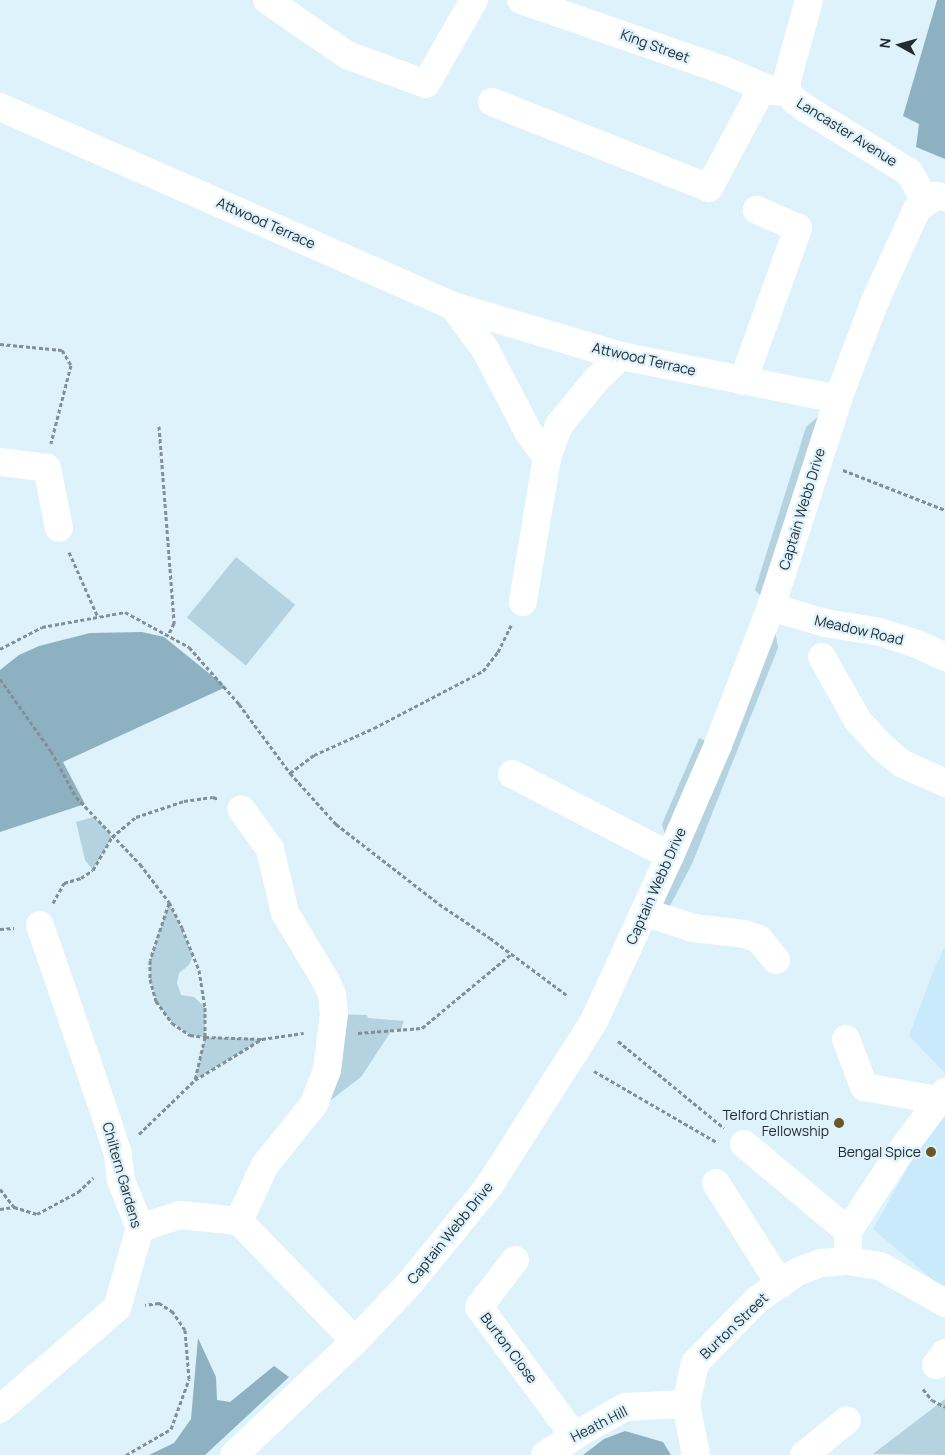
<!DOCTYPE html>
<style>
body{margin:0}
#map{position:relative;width:945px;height:1455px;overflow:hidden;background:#def2fc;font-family:Manrope,sans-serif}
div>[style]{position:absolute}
.built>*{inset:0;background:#c9eafb}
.green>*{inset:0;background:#b5d2e0;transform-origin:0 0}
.forest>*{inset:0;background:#8eb1c2}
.path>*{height:3px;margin-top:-1.5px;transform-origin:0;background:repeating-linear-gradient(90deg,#818f97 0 4px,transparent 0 6.5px)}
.minor>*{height:28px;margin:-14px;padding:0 14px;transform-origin:14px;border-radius:14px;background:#fff}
.dots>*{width:14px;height:14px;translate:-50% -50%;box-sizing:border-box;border:2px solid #def2fc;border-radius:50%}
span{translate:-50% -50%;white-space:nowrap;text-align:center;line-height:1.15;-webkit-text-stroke:4.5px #def2fc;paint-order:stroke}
.street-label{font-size:14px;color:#232c31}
.poi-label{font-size:14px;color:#232c31}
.right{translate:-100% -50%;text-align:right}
.north{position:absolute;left:875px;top:20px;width:50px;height:50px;-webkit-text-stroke:4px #def2fc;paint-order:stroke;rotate:277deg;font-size:14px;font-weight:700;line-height:20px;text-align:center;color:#232c31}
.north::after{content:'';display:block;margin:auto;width:18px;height:22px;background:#232c31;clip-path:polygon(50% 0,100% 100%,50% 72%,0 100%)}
</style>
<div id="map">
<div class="built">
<i style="clip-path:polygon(945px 946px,945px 1073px,909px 1036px,932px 974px)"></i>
<i style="clip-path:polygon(945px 1101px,945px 1290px,873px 1229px)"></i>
</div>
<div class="green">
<i style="clip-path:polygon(838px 399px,771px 607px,778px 648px,692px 864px,663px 919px,644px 912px,670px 856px,662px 824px,699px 738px,717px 745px,771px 607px,755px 590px,806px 427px)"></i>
<i style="left:236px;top:557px;width:76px;height:78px;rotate:39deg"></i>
<i style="clip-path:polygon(94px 817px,112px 837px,93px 870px,85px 860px,76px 822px)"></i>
<i style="clip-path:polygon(169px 902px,193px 955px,189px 965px,179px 973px,177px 983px,181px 995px,194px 997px,205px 1007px,205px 1037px,262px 1039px,195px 1080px,205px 1038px,190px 1035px,172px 1023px,156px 1001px,150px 979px,150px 960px)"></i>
<i style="clip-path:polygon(334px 1014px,367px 1015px,368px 1018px,404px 1021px,401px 1029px,392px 1030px,361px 1077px,331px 1100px,318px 1095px)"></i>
<i style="clip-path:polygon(945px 1399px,945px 1455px,873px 1454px)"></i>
</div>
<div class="forest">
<i style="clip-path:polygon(937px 0,945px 0,945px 159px,916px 147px,919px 124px,903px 116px)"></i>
<i style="clip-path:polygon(142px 632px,164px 637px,226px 687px,63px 762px,85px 804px,0 832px,0 670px,19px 655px,39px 646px,90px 633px)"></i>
<i style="clip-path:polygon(198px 1338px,216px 1377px,217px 1400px,230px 1402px,274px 1366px,289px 1377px,205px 1455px,149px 1455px,174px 1443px,191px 1419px)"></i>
<i style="clip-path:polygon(625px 1431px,663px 1442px,671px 1455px,583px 1455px,604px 1439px)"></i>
</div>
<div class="path">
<i style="left:0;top:344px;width:62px;rotate:5.5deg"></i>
<i style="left:62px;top:350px;width:17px;rotate:59deg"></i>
<i style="left:71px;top:365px;width:81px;rotate:104.4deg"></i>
<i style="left:159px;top:426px;width:198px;rotate:85.6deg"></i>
<i style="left:174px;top:623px;width:14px;rotate:115deg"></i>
<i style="left:843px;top:470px;width:110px;rotate:21.4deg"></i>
<i style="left:69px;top:552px;width:71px;rotate:66deg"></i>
<i style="left:0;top:649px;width:47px;rotate:-27.6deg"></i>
<i style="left:42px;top:627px;width:84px;rotate:-10.2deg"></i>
<i style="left:125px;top:612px;width:73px;rotate:28.7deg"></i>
<i style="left:189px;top:647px;width:76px;rotate:48.7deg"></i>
<i style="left:239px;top:704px;width:86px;rotate:53.5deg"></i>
<i style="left:290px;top:773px;width:69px;rotate:48deg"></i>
<i style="left:336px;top:824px;width:130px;rotate:37.8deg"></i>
<i style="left:439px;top:904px;width:61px;rotate:33.7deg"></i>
<i style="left:490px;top:938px;width:97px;rotate:36.6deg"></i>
<i style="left:0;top:679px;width:88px;rotate:54.7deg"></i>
<i style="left:51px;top:751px;width:52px;rotate:61.5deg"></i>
<i style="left:76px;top:797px;width:93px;rotate:46.3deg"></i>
<i style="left:140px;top:864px;width:48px;rotate:52.7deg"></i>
<i style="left:169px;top:902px;width:29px;rotate:63deg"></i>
<i style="left:182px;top:928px;width:45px;rotate:68deg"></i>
<i style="left:199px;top:970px;width:37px;rotate:81deg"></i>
<i style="left:205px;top:1007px;width:30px;rotate:90deg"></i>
<i style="left:205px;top:1037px;width:44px;rotate:103.1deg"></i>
<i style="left:290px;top:773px;width:30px;rotate:-37deg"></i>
<i style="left:314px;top:755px;width:66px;rotate:-24.2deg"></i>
<i style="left:374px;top:728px;width:123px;rotate:-27.6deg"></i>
<i style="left:483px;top:671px;width:24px;rotate:-52deg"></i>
<i style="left:498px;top:652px;width:30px;rotate:-64deg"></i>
<i style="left:53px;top:903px;width:23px;rotate:-61deg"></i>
<i style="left:64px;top:883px;width:18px;rotate:-16deg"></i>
<i style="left:81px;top:878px;width:14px;rotate:-34deg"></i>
<i style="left:93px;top:870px;width:38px;rotate:-60deg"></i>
<i style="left:112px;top:837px;width:31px;rotate:-40deg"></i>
<i style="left:136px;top:817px;width:51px;rotate:-18.4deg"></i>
<i style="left:184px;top:801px;width:29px;rotate:-8deg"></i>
<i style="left:213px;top:797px;width:5px;rotate:22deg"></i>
<i style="left:169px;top:903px;width:60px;rotate:108.4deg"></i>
<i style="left:150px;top:960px;width:19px;rotate:90deg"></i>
<i style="left:150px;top:979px;width:23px;rotate:75deg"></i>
<i style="left:156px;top:1001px;width:27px;rotate:54deg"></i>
<i style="left:172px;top:1023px;width:22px;rotate:34deg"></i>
<i style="left:190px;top:1035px;width:15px;rotate:8deg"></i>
<i style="left:205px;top:1037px;width:56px;rotate:2deg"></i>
<i style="left:0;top:929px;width:14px;rotate:-4deg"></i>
<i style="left:358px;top:1033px;width:64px;rotate:-4.5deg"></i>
<i style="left:422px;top:1028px;width:116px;rotate:-39.7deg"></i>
<i style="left:618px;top:1041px;width:137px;rotate:39.4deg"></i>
<i style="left:594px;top:1071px;width:143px;rotate:30.1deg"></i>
<i style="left:139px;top:1134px;width:78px;rotate:-44deg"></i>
<i style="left:195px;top:1080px;width:79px;rotate:-31.5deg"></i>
<i style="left:262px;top:1039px;width:42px;rotate:-8.1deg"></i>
<i style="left:0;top:1189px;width:23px;rotate:52deg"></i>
<i style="left:14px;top:1207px;width:24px;rotate:17deg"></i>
<i style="left:37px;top:1214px;width:47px;rotate:-28.2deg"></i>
<i style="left:78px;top:1192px;width:21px;rotate:-43deg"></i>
<i style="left:0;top:1209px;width:14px;rotate:-8deg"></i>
<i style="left:923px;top:1389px;width:14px;rotate:51deg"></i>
<i style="left:932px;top:1400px;width:15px;rotate:28deg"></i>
<i style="left:126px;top:1455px;width:52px;rotate:-30deg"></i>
<i style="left:171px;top:1429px;width:53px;rotate:-70.2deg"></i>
<i style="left:189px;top:1379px;width:49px;rotate:-94.7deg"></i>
<i style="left:185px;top:1330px;width:22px;rotate:-124deg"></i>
<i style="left:173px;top:1312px;width:17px;rotate:-147deg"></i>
<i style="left:159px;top:1303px;width:14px;rotate:172deg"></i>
</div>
<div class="minor">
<i style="left:267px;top:0;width:97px;rotate:34.5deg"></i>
<i style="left:347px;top:55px;width:84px;rotate:20.2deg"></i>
<i style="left:426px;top:84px;width:97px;rotate:-60.3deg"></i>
<i style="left:521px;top:0;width:214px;rotate:19.1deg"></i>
<i style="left:723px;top:70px;width:54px;rotate:22.8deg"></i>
<i style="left:773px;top:91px;width:14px;rotate:4deg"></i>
<i style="left:809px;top:0;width:83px;rotate:105.4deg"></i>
<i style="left:787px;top:80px;width:12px;rotate:90deg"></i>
<i style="left:787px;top:92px;width:12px;rotate:48deg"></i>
<i style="left:795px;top:101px;width:22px;rotate:34deg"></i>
<i style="left:813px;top:113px;width:113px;rotate:31.6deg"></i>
<i style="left:909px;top:172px;width:34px;rotate:60deg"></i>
<i style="left:492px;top:102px;width:233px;rotate:21.6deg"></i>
<i style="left:709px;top:188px;width:115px;rotate:-61.9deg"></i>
<i style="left:0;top:107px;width:495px;rotate:23.7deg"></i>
<i style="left:453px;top:306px;width:54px;rotate:53.3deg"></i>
<i style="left:485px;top:349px;width:95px;rotate:62.4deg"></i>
<i style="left:529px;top:433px;width:31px;rotate:54deg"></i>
<i style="left:547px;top:458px;width:146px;rotate:99.5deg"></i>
<i style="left:453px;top:306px;width:175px;rotate:16.6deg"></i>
<i style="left:621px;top:356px;width:221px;rotate:11.2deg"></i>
<i style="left:743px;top:381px;width:163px;rotate:-70.2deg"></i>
<i style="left:798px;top:228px;width:45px;rotate:-156.3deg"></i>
<i style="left:547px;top:458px;width:35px;rotate:-70deg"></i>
<i style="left:559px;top:425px;width:58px;rotate:-50.6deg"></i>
<i style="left:596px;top:380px;width:35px;rotate:-44deg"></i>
<i style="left:0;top:462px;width:47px;rotate:7.3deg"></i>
<i style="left:47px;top:468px;width:61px;rotate:78.7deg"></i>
<i style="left:771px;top:607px;width:56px;rotate:16.5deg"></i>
<i style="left:825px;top:623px;width:56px;rotate:9.3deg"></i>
<i style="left:880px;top:632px;width:39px;rotate:18deg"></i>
<i style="left:917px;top:644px;width:31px;rotate:25deg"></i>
<i style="left:822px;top:657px;width:73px;rotate:60.6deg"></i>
<i style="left:858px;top:721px;width:34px;rotate:47deg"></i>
<i style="left:881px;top:746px;width:26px;rotate:40deg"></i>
<i style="left:901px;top:763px;width:48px;rotate:24.4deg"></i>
<i style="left:512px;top:774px;width:178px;rotate:27.4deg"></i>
<i style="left:644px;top:912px;width:52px;rotate:18.1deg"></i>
<i style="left:693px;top:928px;width:51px;rotate:6.7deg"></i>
<i style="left:744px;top:934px;width:16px;rotate:18deg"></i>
<i style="left:759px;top:939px;width:27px;rotate:51deg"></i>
<i style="left:846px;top:1039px;width:51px;rotate:69.4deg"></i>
<i style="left:864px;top:1087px;width:75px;rotate:10deg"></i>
<i style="left:744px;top:1144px;width:136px;rotate:39.9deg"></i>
<i style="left:716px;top:1183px;width:120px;rotate:57.6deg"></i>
<i style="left:239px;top:1221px;width:62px;rotate:-65.1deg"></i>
<i style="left:265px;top:1165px;width:78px;rotate:-51.2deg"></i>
<i style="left:314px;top:1104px;width:36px;rotate:-69deg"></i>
<i style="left:327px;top:1070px;width:56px;rotate:-82.9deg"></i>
<i style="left:334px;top:1014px;width:19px;rotate:-96deg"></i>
<i style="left:332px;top:995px;width:15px;rotate:-113deg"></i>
<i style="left:326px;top:981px;width:79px;rotate:-121.1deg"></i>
<i style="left:285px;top:913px;width:66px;rotate:-103.2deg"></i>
<i style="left:270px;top:849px;width:49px;rotate:-125.9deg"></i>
<i style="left:140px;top:1228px;width:42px;rotate:-18deg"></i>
<i style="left:180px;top:1215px;width:59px;rotate:5.8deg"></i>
<i style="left:239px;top:1221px;width:167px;rotate:46deg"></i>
<i style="left:515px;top:1260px;width:59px;rotate:127.5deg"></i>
<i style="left:479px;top:1307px;width:160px;rotate:53.6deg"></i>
<i style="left:848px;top:1261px;width:32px;rotate:9deg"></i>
<i style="left:880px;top:1266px;width:75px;rotate:29.6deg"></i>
<i style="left:936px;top:1365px;width:15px;rotate:-53deg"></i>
<i style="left:0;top:1409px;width:155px;rotate:-40.8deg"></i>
<i style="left:117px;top:1308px;width:83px;rotate:-74deg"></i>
<i style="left:140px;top:1228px;width:52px;rotate:-111.6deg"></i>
<i style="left:121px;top:1180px;width:26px;rotate:-97deg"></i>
<i style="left:118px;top:1154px;width:36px;rotate:-108deg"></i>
<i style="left:107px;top:1120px;width:206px;rotate:-109deg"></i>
<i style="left:234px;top:1455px;width:166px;rotate:-43.3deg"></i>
<i style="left:355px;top:1341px;width:79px;rotate:-46.5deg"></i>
<i style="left:409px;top:1284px;width:127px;rotate:-50.8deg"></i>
<i style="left:489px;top:1186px;width:196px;rotate:-57.5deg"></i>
<i style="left:594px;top:1021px;width:182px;rotate:-65.3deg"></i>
<i style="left:670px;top:856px;width:121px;rotate:-66.6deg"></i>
<i style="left:718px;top:745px;width:148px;rotate:-69deg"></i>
<i style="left:771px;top:607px;width:219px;rotate:-72.1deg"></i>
<i style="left:838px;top:399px;width:105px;rotate:-69.3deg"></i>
<i style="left:875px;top:301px;width:101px;rotate:-65.5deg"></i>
<i style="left:917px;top:209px;width:22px;rotate:-36deg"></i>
<i style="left:935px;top:196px;width:10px;rotate:6deg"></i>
<i style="left:545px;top:1455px;width:35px;rotate:-33deg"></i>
<i style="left:574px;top:1436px;width:59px;rotate:-29.6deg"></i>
<i style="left:625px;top:1407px;width:61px;rotate:-2.8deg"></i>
<i style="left:696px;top:1455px;width:52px;rotate:-101.1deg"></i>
<i style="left:686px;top:1404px;width:42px;rotate:-77.6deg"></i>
<i style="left:695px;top:1363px;width:90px;rotate:-45.5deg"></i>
<i style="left:758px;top:1299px;width:47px;rotate:-34.7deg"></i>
<i style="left:797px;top:1272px;width:26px;rotate:-21deg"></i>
<i style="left:821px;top:1263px;width:27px;rotate:-4deg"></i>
<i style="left:848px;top:1261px;width:30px;rotate:-90deg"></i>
<i style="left:848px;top:1231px;width:92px;rotate:-56.5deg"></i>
<i style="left:899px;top:1154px;width:77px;rotate:-53.4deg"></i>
<i style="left:804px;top:1455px;width:55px;rotate:-39.1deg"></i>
</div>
<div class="dots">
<i style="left:839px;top:1123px;background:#695624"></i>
<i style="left:931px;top:1152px;background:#695624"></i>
</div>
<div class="street-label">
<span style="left:655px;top:46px;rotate:20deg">King Street</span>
<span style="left:847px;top:132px;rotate:32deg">Lancaster Avenue</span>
<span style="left:266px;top:223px;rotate:24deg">Attwood Terrace</span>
<span style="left:644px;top:359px;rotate:13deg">Attwood Terrace</span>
<span style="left:802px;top:509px;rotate:-73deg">Captain Webb Drive</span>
<span style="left:859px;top:630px;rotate:13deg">Meadow Road</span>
<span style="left:656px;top:886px;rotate:-66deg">Captain Webb Drive</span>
<span style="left:122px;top:1175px;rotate:74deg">Chiltern Gardens</span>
<span style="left:450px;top:1233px;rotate:-51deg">Captain Webb Drive</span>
<span style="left:734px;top:1326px;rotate:-44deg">Burton Street</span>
<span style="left:509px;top:1348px;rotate:53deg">Burton Close</span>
<span style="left:599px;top:1424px;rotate:-27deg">Heath Hill</span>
</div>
<div class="poi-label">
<span class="right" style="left:829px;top:1123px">Telford Christian<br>Fellowship</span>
<span class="right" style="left:921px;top:1152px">Bengal Spice</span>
</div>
<div class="north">N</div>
</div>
